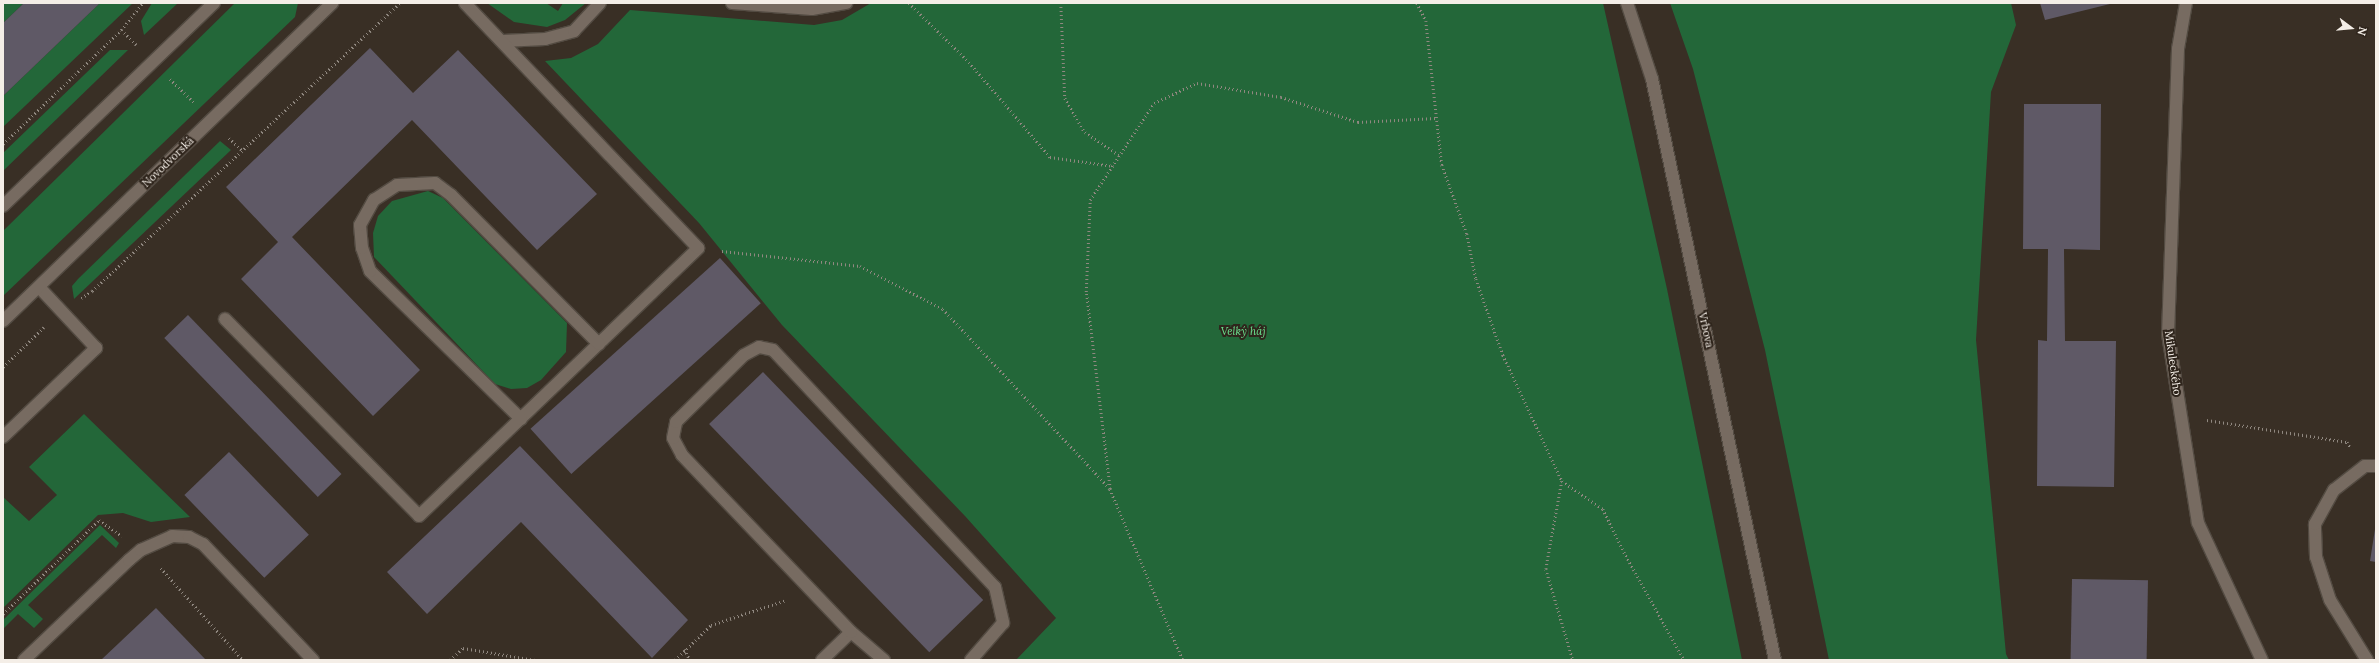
<!DOCTYPE html>
<meta charset="utf-8">
<style>
body{margin:0}
#map{position:relative;width:2379px;height:663px;overflow:hidden;background:#392f25;font-family:Lora,serif}
div>[style]{position:absolute}
.green>*{inset:0;background:#236739}
.building>*{inset:0;background:#5f5966;transform-origin:0 0}
.path>*{height:2.5px;margin-top:-1.25px;transform-origin:0;background:repeating-linear-gradient(90deg,#908880 0 1px,transparent 0 4px)}
.roads{filter:drop-shadow(1px 0 #534b42) drop-shadow(-1px 0 #534b42) drop-shadow(0 1px #534b42) drop-shadow(0 -1px #534b42)}
.service>*{height:12px;margin:-6px;padding:0 6px;transform-origin:6px;border-radius:6px;background:#776b61}
.minor>*{height:12px;margin:-6px;padding:0 6px;transform-origin:6px;border-radius:6px;background:#776b61}
.secondary>*{height:12px;margin:-6px;padding:0 6px;transform-origin:6px;border-radius:6px;background:#776b61}
span{translate:-50% -50%;white-space:nowrap;text-align:center;line-height:1.15;-webkit-text-stroke:4px #2f251c;paint-order:stroke}
.street-label{font-size:11px;color:#f4eee7}
.park-label{font-size:11px;color:#6be28f;font-style:italic}
.frame{position:absolute;inset:0;border:4px solid #f4eee7;pointer-events:none}
.north{position:absolute;left:2331px;top:8px;width:40px;height:40px;-webkit-text-stroke:3px #2f251c;paint-order:stroke;rotate:106deg;font-size:11px;font-weight:700;line-height:16px;text-align:center;color:#f4eee7}
.north::after{content:'';display:block;margin:auto;width:14px;height:18px;background:#f4eee7;clip-path:polygon(50% 0,100% 100%,50% 72%,0 100%)}
</style>
<div id="map">
<div class="green">
<i style="clip-path:polygon(3px 3px,24px 3px,3px 23px)"></i>
<i style="clip-path:polygon(100px 3px,133px 3px,3px 127px,3px 96px)"></i>
<i style="clip-path:polygon(152px 3px,178px 3px,144px 35px,141px 21px)"></i>
<i style="clip-path:polygon(235px 3px,298px 3px,295px 17px,3px 296px,3px 231px)"></i>
<i style="clip-path:polygon(487px 3px,546px 3px,558px 11px,563px 3px,586px 3px,565px 20px,547px 27px,514px 22px)"></i>
<i style="clip-path:polygon(871px 3px,1603px 3px,1667px 289px,1742px 660px,1016px 660px,1056px 618px,965px 516px,782px 325px,699px 223px,545px 61px,571px 58px,598px 44px,630px 10px,814px 25px,842px 20px)"></i>
<i style="clip-path:polygon(1670px 3px,2011px 3px,2016px 25px,1991px 92px,1976px 340px,2006px 654px,2009px 660px,1829px 660px,1765px 350px,1693px 69px)"></i>
<i style="clip-path:polygon(110px 50px,128px 50px,3px 171px,3px 153px)"></i>
<i style="clip-path:polygon(220px 141px,231px 150px,74px 299px,72px 286px,78px 279px)"></i>
<i style="clip-path:polygon(428px 191px,443px 198px,567px 323px,566px 352px,541px 380px,527px 388px,511px 389px,495px 384px,374px 257px,373px 233px,378px 216px,392px 201px)"></i>
<i style="clip-path:polygon(84px 414px,190px 517px,151px 522px,123px 513px,98px 515px,3px 608px,3px 497px,29px 521px,57px 495px,29px 467px)"></i>
<i style="clip-path:polygon(100px 525px,119px 543px,116px 548px,102px 535px,28px 605px,43px 619px,34px 628px,18px 614px,3px 629px,3px 620px)"></i>
</div>
<div class="building">
<i style="clip-path:polygon(24px 3px,100px 3px,3px 96px,3px 23px)"></i>
<i style="clip-path:polygon(2040px 3px,2110px 3px,2110px 4px,2045px 20px)"></i>
<i style="clip-path:polygon(370px 48px,413px 93px,458px 50px,597px 194px,537px 250px,412px 120px,292px 237px,420px 370px,373px 416px,241px 279px,278px 242px,226px 187px)"></i>
<i style="clip-path:polygon(2024px 104px,2101px 104px,2100px 250px,2064px 249px,2065px 341px,2116px 341px,2114px 487px,2037px 486px,2038px 340px,2047px 341px,2048px 249px,2023px 249px)"></i>
<i style="left:720px;top:258px;width:61px;height:255px;rotate:48deg"></i>
<i style="left:188px;top:315px;width:221px;height:33px;rotate:46deg"></i>
<i style="left:763px;top:372px;width:317px;height:75px;rotate:46deg"></i>
<i style="clip-path:polygon(520px 446px,688px 620px,652px 658px,521px 522px,427px 614px,387px 572px)"></i>
<i style="left:229px;top:452px;width:115px;height:62px;rotate:46deg"></i>
<i style="clip-path:polygon(2375px 529px,2376px 529px,2376px 562px,2370px 561px)"></i>
<i style="left:2072px;top:579px;width:76px;height:81px;rotate:1deg"></i>
<i style="clip-path:polygon(156px 608px,206px 660px,101px 660px)"></i>
</div>
<div class="path">
<i style="left:909px;top:3px;width:84px;rotate:44.5deg"></i>
<i style="left:969px;top:62px;width:125px;rotate:49.5deg"></i>
<i style="left:1050px;top:157px;width:64px;rotate:8.1deg"></i>
<i style="left:1061px;top:3px;width:95px;rotate:87.6deg"></i>
<i style="left:1065px;top:98px;width:39px;rotate:60deg"></i>
<i style="left:1085px;top:132px;width:41px;rotate:34.1deg"></i>
<i style="left:1417px;top:3px;width:20px;rotate:63deg"></i>
<i style="left:1426px;top:21px;width:145px;rotate:83.7deg"></i>
<i style="left:1442px;top:165px;width:73px;rotate:70.1deg"></i>
<i style="left:1467px;top:234px;width:46px;rotate:78.7deg"></i>
<i style="left:1476px;top:279px;width:81px;rotate:70.4deg"></i>
<i style="left:1503px;top:355px;width:139px;rotate:64.9deg"></i>
<i style="left:1562px;top:481px;width:50px;rotate:34.3deg"></i>
<i style="left:1603px;top:509px;width:48px;rotate:64deg"></i>
<i style="left:1624px;top:552px;width:124px;rotate:60.9deg"></i>
<i style="left:136px;top:45px;width:21px;rotate:-135deg"></i>
<i style="left:121px;top:30px;width:35px;rotate:-51deg"></i>
<i style="left:170px;top:79px;width:33px;rotate:44deg"></i>
<i style="left:229px;top:138px;width:19px;rotate:43deg"></i>
<i style="left:3px;top:144px;width:164px;rotate:-44deg"></i>
<i style="left:722px;top:251px;width:139px;rotate:6.2deg"></i>
<i style="left:860px;top:266px;width:93px;rotate:27.4deg"></i>
<i style="left:943px;top:309px;width:246px;rotate:47.1deg"></i>
<i style="left:1110px;top:489px;width:186px;rotate:66.9deg"></i>
<i style="left:81px;top:298px;width:13px;rotate:-32deg"></i>
<i style="left:92px;top:291px;width:422px;rotate:-43.1deg"></i>
<i style="left:3px;top:367px;width:57px;rotate:-44.3deg"></i>
<i style="left:2207px;top:420px;width:142px;rotate:8.9deg"></i>
<i style="left:2347px;top:442px;width:6px;rotate:59deg"></i>
<i style="left:1562px;top:481px;width:89px;rotate:100.3deg"></i>
<i style="left:1546px;top:569px;width:95px;rotate:73.5deg"></i>
<i style="left:1110px;top:489px;width:198px;rotate:-96.9deg"></i>
<i style="left:1086px;top:292px;width:92px;rotate:-87.5deg"></i>
<i style="left:1090px;top:200px;width:116px;rotate:-56.6deg"></i>
<i style="left:1154px;top:103px;width:47px;rotate:-24.9deg"></i>
<i style="left:1197px;top:83px;width:85px;rotate:9.5deg"></i>
<i style="left:1281px;top:97px;width:81px;rotate:18deg"></i>
<i style="left:1358px;top:122px;width:78px;rotate:-2.9deg"></i>
<i style="left:161px;top:568px;width:123px;rotate:48.3deg"></i>
<i style="left:3px;top:614px;width:134px;rotate:-44.4deg"></i>
<i style="left:99px;top:520px;width:28px;rotate:35deg"></i>
<i style="left:685px;top:649px;width:12px;rotate:66deg"></i>
<i style="left:450px;top:660px;width:18px;rotate:-43deg"></i>
<i style="left:463px;top:648px;width:73px;rotate:9.5deg"></i>
<i style="left:675px;top:660px;width:50px;rotate:-44.2deg"></i>
<i style="left:711px;top:625px;width:79px;rotate:-18.4deg"></i>
</div>
<div class="roads">
<div class="service">
<i style="left:732px;top:3px;width:80px;rotate:4.3deg"></i>
<i style="left:812px;top:9px;width:35px;rotate:-10deg"></i>
<i style="left:503px;top:41px;width:42px;rotate:-2.7deg"></i>
<i style="left:545px;top:39px;width:30px;rotate:-15deg"></i>
<i style="left:574px;top:31px;width:38px;rotate:-47deg"></i>
<i style="left:3px;top:437px;width:129px;rotate:-43.7deg"></i>
<i style="left:96px;top:348px;width:83px;rotate:-133.1deg"></i>
<i style="left:24px;top:660px;width:145px;rotate:-43.6deg"></i>
<i style="left:129px;top:560px;width:16px;rotate:-40deg"></i>
<i style="left:141px;top:550px;width:34px;rotate:-24deg"></i>
<i style="left:172px;top:536px;width:17px;rotate:3deg"></i>
<i style="left:189px;top:537px;width:16px;rotate:27deg"></i>
<i style="left:203px;top:544px;width:160px;rotate:46.5deg"></i>
<i style="left:822px;top:660px;width:40px;rotate:-44deg"></i>
<i style="left:884px;top:660px;width:43px;rotate:-139.7deg"></i>
<i style="left:851px;top:632px;width:245px;rotate:-133.7deg"></i>
<i style="left:682px;top:455px;width:19px;rotate:-118deg"></i>
<i style="left:673px;top:438px;width:16px;rotate:-79deg"></i>
<i style="left:676px;top:422px;width:95px;rotate:-44.6deg"></i>
<i style="left:744px;top:355px;width:17px;rotate:-28deg"></i>
<i style="left:759px;top:347px;width:14px;rotate:12deg"></i>
<i style="left:773px;top:350px;width:325px;rotate:46.9deg"></i>
<i style="left:995px;top:587px;width:37px;rotate:77deg"></i>
<i style="left:1003px;top:623px;width:49px;rotate:130.9deg"></i>
<i style="left:2367px;top:660px;width:70px;rotate:-121.7deg"></i>
<i style="left:2330px;top:600px;width:45px;rotate:-108deg"></i>
<i style="left:2316px;top:557px;width:33px;rotate:-92deg"></i>
<i style="left:2315px;top:524px;width:39px;rotate:-61deg"></i>
<i style="left:2334px;top:490px;width:39px;rotate:-38deg"></i>
<i style="left:2365px;top:466px;width:11px"></i>
</div>
<div class="minor">
<i style="left:2186px;top:3px;width:47px;rotate:99.9deg"></i>
<i style="left:2178px;top:49px;width:285px;rotate:92deg"></i>
<i style="left:2168px;top:334px;width:191px;rotate:81deg"></i>
<i style="left:2198px;top:523px;width:151px;rotate:65deg"></i>
<i style="left:225px;top:319px;width:276px;rotate:45.4deg"></i>
<i style="left:419px;top:516px;width:387px;rotate:-43.8deg"></i>
<i style="left:698px;top:248px;width:338px;rotate:-133.6deg"></i>
<i style="left:521px;top:419px;width:211px;rotate:-135.6deg"></i>
<i style="left:370px;top:271px;width:24px;rotate:-109deg"></i>
<i style="left:362px;top:248px;width:23px;rotate:-95deg"></i>
<i style="left:360px;top:225px;width:29px;rotate:-61deg"></i>
<i style="left:374px;top:200px;width:27px;rotate:-33deg"></i>
<i style="left:397px;top:185px;width:38px;rotate:-3deg"></i>
<i style="left:435px;top:183px;width:20px;rotate:37deg"></i>
<i style="left:451px;top:195px;width:210px;rotate:45.2deg"></i>
</div>
<div class="secondary">
<i style="left:1627px;top:3px;width:80px;rotate:71.8deg"></i>
<i style="left:1652px;top:79px;width:594px;rotate:78.05deg"></i>
<i style="left:3px;top:206px;width:293px;rotate:-43.9deg"></i>
<i style="left:3px;top:321px;width:458px;rotate:-44deg"></i>
</div>
</div>
<div class="street-label">
<span style="left:168px;top:162px;rotate:-44deg">Novodvorská</span>
<span style="left:1706px;top:330px;rotate:78deg">Vrbova</span>
<span style="left:2173px;top:363px;rotate:82deg">Mikuleckého</span>
</div>
<div class="park-label">
<span style="left:1243px;top:331px">Velký háj</span>
</div>
<div class="frame"></div>
<div class="north">N</div>
</div>
